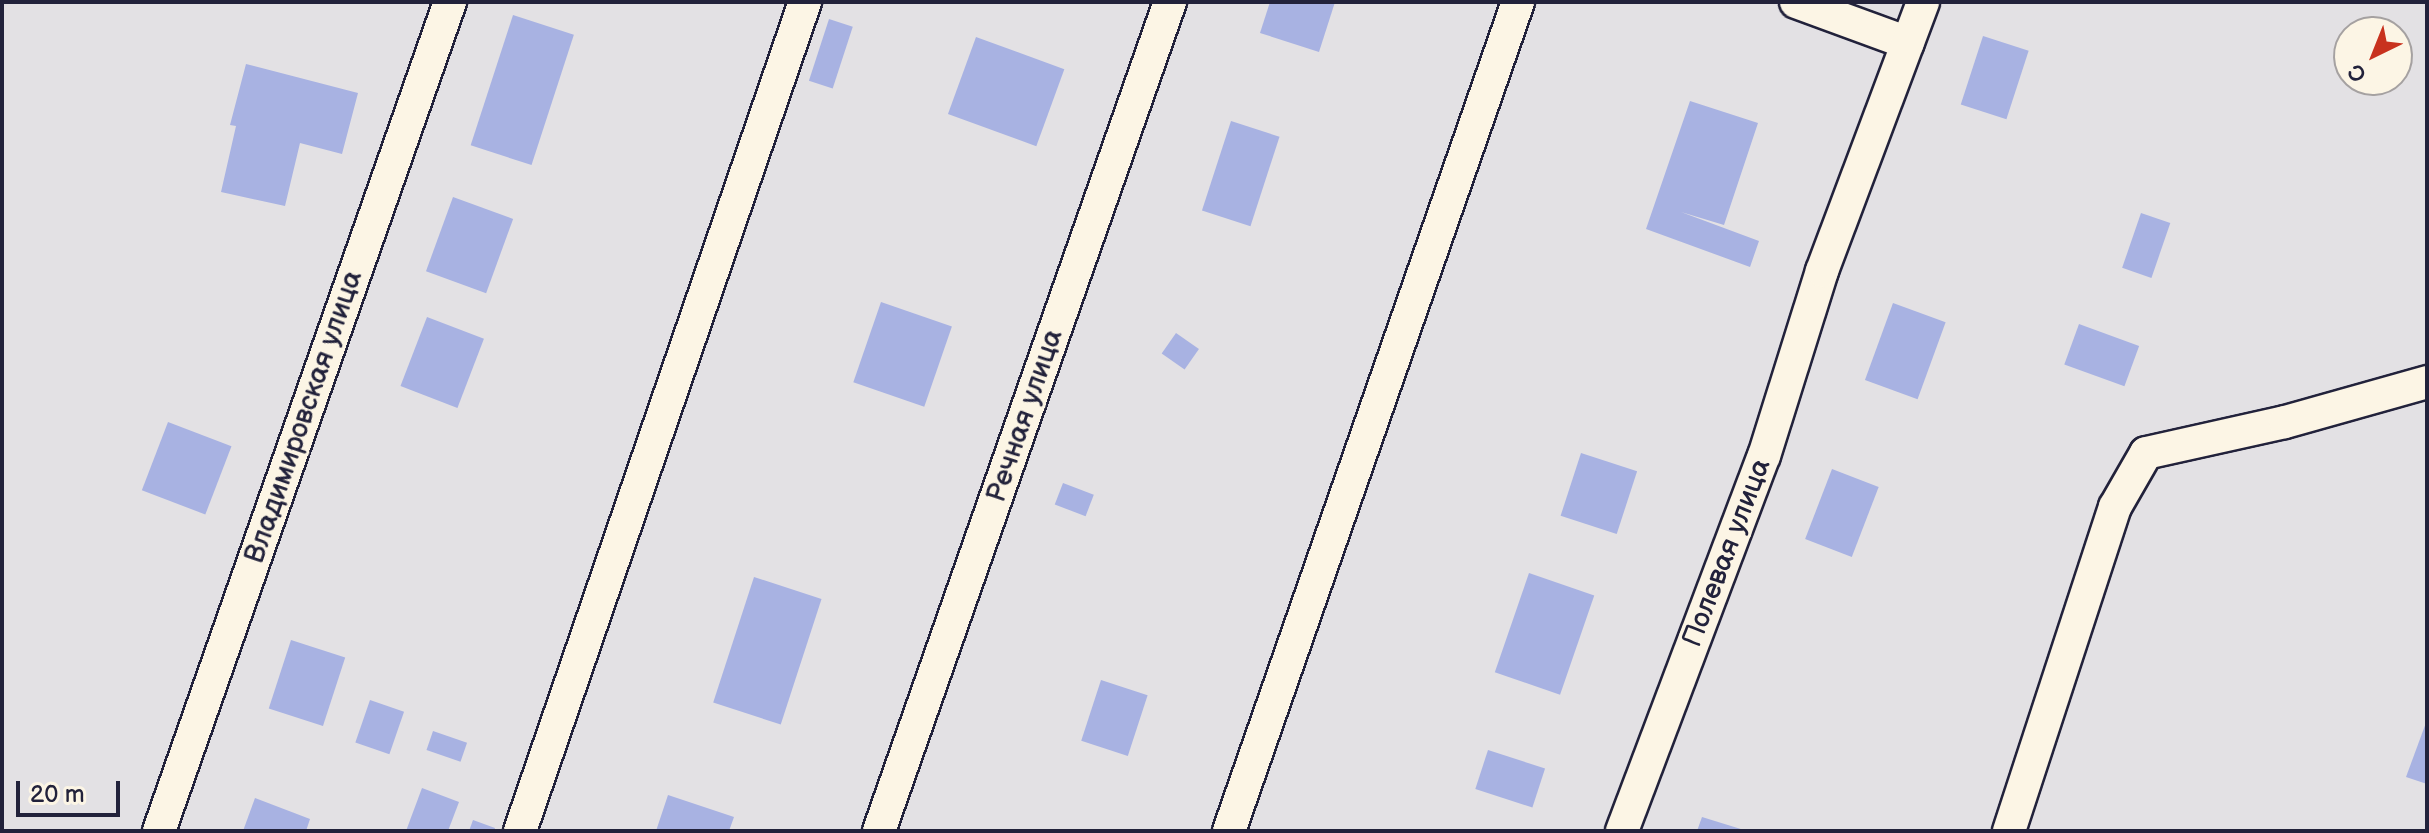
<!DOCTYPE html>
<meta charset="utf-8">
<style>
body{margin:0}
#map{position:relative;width:2429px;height:833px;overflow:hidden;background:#e3e1e4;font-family:"Balsamiq Sans",sans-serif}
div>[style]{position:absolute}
.building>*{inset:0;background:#a8b2e2;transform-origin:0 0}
.roads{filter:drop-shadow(2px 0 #22223b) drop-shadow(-2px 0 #22223b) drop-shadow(0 2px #22223b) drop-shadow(0 -2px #22223b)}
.street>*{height:32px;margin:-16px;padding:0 16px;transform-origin:16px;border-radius:16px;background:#fcf5e5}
span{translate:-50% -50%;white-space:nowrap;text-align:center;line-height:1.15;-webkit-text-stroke:6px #fcf5e5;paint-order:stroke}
.street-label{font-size:28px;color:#22223b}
.frame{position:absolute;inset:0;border:4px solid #22223b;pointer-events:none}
.north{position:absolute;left:2333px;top:16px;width:80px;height:80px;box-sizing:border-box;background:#fcf5e5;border:2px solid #a5a1a1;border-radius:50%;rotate:223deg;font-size:22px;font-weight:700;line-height:32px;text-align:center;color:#22223b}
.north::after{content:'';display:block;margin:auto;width:28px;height:36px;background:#c8321e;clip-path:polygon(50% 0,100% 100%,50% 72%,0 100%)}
.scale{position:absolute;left:16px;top:781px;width:104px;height:36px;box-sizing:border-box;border:4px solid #22223b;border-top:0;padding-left:10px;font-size:24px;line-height:28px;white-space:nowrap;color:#22223b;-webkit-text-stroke:6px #fcf5e5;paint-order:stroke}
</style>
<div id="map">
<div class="building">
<i style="clip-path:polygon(1270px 2px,1335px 2px,1319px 52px,1260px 33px)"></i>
<i style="left:513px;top:15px;width:64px;height:137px;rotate:18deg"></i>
<i style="left:829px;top:19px;width:25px;height:65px;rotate:18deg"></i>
<i style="left:1983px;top:36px;width:48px;height:72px;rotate:18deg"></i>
<i style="left:976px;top:37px;width:94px;height:82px;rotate:20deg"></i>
<i style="clip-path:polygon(246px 64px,358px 93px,342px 154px,300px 143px,285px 206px,221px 192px,236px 126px,230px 125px)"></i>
<i style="clip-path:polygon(1690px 101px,1758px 123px,1724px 225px,1681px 212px,1759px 241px,1750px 267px,1646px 229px)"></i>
<i style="left:1231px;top:121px;width:51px;height:94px;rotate:18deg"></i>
<i style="left:453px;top:197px;width:64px;height:79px;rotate:20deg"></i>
<i style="left:2141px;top:213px;width:31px;height:58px;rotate:19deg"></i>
<i style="left:881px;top:302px;width:75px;height:85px;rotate:19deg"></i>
<i style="left:1893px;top:303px;width:56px;height:82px;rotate:20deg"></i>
<i style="left:427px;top:317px;width:61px;height:74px;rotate:21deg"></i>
<i style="left:2079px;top:324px;width:64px;height:43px;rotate:20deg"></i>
<i style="left:1176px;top:333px;width:28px;height:25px;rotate:35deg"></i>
<i style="left:168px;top:422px;width:68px;height:73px;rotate:21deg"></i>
<i style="left:1581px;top:453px;width:59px;height:66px;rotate:18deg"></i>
<i style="left:1832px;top:469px;width:50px;height:75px;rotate:21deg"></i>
<i style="left:1063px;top:483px;width:33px;height:23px;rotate:21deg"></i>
<i style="left:1529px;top:573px;width:69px;height:105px;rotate:19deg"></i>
<i style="left:754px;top:577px;width:71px;height:132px;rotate:18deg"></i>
<i style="left:291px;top:640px;width:57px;height:72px;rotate:18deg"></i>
<i style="left:1101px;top:680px;width:49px;height:64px;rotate:18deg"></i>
<i style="left:370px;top:700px;width:36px;height:45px;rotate:19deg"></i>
<i style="clip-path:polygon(2427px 720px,2427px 784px,2406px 777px)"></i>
<i style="left:433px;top:731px;width:36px;height:20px;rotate:19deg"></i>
<i style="left:1488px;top:750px;width:60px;height:41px;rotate:18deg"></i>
<i style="clip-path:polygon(422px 788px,459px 802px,448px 831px,406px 831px)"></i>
<i style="clip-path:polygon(668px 795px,734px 817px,729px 831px,656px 831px)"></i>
<i style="clip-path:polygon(255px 798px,310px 819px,306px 831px,243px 831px)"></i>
<i style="clip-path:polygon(1702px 817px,1744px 830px,1744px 831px,1697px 831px)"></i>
<i style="clip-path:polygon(473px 820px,495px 828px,494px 831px,469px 831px)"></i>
</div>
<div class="roads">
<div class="street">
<i style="left:1796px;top:2px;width:119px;rotate:20.1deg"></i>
<i style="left:159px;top:831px;width:879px;rotate:-70.66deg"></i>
<i style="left:520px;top:831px;width:877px;rotate:-71.03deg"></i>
<i style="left:879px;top:831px;width:879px;rotate:-70.66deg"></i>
<i style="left:1229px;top:831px;width:878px;rotate:-70.78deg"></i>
<i style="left:1622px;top:831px;width:401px;rotate:-69.3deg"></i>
<i style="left:1764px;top:456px;width:194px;rotate:-72.6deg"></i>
<i style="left:1822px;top:271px;width:287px;rotate:-69.4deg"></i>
<i style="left:2009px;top:831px;width:341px;rotate:-71.9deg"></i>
<i style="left:2115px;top:507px;width:62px;rotate:-60.1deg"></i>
<i style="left:2146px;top:453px;width:142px;rotate:-12.6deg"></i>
<i style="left:2285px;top:422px;width:148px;rotate:-15.7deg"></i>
</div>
</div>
<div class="street-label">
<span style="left:1025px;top:416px;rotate:-71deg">Речная улица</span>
<span style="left:304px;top:417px;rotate:-71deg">Владимировская улица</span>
<span style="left:1727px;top:553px;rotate:-69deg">Полевая улица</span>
</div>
<div class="frame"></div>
<div class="north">С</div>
<div class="scale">20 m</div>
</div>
